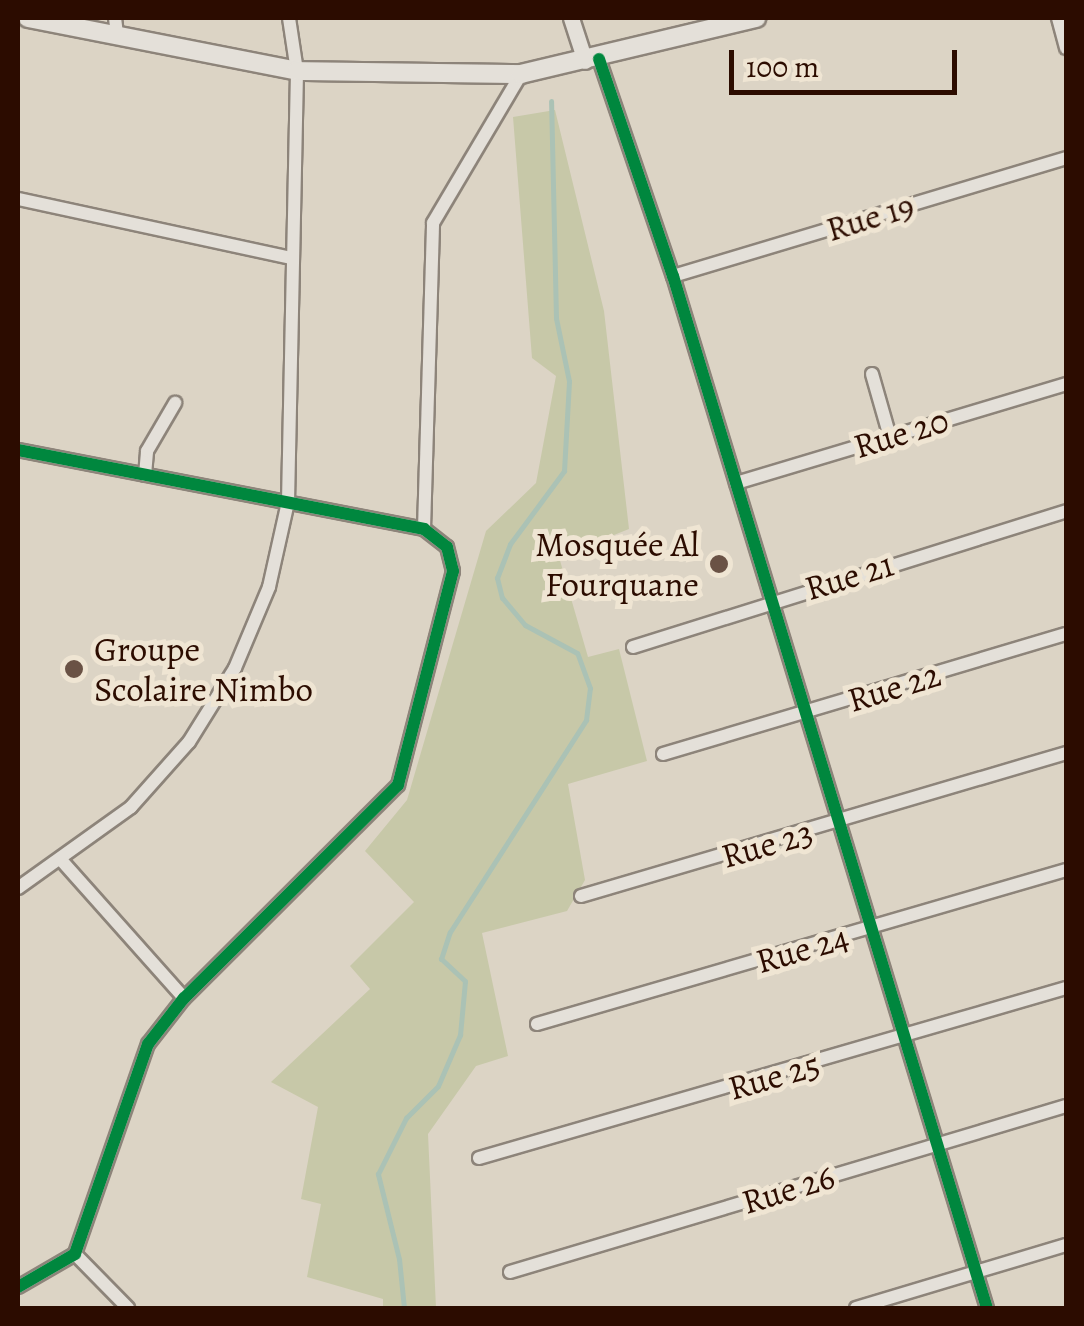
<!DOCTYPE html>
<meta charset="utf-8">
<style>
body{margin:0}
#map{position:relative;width:1084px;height:1326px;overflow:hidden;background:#dcd4c5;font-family:Alegreya,serif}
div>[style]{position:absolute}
.green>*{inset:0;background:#c7c8a8}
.stream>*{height:5px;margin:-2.5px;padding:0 2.5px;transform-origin:2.5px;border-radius:2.5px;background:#abc2b5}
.roads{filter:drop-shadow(2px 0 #8d847a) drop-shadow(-2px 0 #8d847a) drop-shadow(0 2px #8d847a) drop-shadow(0 -2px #8d847a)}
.minor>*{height:12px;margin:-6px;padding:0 6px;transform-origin:6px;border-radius:6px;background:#e4e0d9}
.tertiary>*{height:15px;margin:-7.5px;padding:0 7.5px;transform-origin:7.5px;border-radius:7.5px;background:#e4e0d9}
.secondary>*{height:18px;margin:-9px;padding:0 9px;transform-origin:9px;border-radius:9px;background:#e4e0d9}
.cycleway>*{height:12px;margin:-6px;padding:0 6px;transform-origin:6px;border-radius:6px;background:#00873e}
.dots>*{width:28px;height:28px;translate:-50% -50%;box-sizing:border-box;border:5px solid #efe5d3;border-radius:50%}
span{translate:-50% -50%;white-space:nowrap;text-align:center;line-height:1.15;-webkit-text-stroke:10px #efe5d3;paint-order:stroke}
.street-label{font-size:35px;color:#2c0c00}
.poi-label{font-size:35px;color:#2c0c00}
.right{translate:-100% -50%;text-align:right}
.left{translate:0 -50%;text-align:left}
.frame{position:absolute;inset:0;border:20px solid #2c0c00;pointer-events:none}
.scale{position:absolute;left:729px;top:50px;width:228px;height:45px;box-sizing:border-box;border:5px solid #2c0c00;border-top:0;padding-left:12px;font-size:30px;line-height:35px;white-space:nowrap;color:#2c0c00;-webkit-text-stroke:8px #efe5d3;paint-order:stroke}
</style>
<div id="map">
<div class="green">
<i style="clip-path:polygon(555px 110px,604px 311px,629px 529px,559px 557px,588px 657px,619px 649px,647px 761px,568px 784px,585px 880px,567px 911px,482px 933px,508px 1056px,476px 1066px,428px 1134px,436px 1308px,383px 1308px,383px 1299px,307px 1277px,321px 1204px,301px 1199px,318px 1107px,271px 1082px,370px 989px,350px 966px,414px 902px,365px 851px,407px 800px,486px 531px,536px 483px,556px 376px,532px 358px,513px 117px)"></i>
</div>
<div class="stream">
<i style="left:404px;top:1308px;width:49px;rotate:-95.8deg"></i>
<i style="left:399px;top:1259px;width:88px;rotate:-103.9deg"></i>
<i style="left:378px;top:1174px;width:63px;rotate:-63.4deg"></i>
<i style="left:406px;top:1118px;width:45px;rotate:-45deg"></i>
<i style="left:438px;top:1086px;width:56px;rotate:-66.7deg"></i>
<i style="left:460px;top:1035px;width:54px;rotate:-84.7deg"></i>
<i style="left:465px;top:981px;width:33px;rotate:-137deg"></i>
<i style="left:441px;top:959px;width:28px;rotate:-72deg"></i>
<i style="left:450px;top:932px;width:252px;rotate:-57.3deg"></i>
<i style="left:586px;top:720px;width:32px;rotate:-83deg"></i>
<i style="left:590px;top:688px;width:37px;rotate:-110deg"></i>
<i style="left:577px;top:653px;width:59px;rotate:-151.7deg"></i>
<i style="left:525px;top:625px;width:35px;rotate:-130deg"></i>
<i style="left:502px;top:598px;width:21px;rotate:-104deg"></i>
<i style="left:497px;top:578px;width:36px;rotate:-69deg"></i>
<i style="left:510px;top:544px;width:91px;rotate:-53.5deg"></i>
<i style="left:564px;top:471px;width:90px;rotate:-86.8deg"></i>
<i style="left:569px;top:381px;width:64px;rotate:-101.7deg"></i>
<i style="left:556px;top:318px;width:217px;rotate:-91.3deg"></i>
</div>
<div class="roads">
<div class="minor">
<i style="left:115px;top:18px;width:16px;rotate:83deg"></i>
<i style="left:1058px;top:18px;width:31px;rotate:75deg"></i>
<i style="left:599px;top:59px;width:229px;rotate:71.2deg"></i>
<i style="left:673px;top:276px;width:1079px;rotate:73.08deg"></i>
<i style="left:18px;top:199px;width:280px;rotate:12.2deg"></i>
<i style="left:673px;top:276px;width:410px;rotate:-16.7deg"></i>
<i style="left:872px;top:374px;width:66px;rotate:74.1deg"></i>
<i style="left:18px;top:450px;width:414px;rotate:11deg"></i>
<i style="left:424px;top:529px;width:29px;rotate:38deg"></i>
<i style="left:447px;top:547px;width:25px;rotate:76deg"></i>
<i style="left:453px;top:571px;width:221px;rotate:104.4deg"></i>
<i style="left:398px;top:785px;width:302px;rotate:135.1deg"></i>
<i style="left:184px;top:998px;width:58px;rotate:128deg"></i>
<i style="left:148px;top:1044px;width:222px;rotate:109.2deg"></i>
<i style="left:75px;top:1254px;width:66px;rotate:149.9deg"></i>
<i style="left:145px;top:475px;width:24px;rotate:-85deg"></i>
<i style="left:147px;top:451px;width:56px;rotate:-59.7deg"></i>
<i style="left:736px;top:483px;width:345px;rotate:-16.7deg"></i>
<i style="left:424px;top:529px;width:306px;rotate:-88.3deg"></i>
<i style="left:433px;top:223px;width:173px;rotate:-59.4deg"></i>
<i style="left:633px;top:647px;width:454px;rotate:-17.4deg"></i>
<i style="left:663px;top:754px;width:420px;rotate:-16.6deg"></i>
<i style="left:62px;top:861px;width:183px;rotate:48.3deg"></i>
<i style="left:18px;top:888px;width:139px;rotate:-35.6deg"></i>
<i style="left:131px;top:807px;width:87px;rotate:-48.3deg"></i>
<i style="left:189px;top:742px;width:87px;rotate:-58.1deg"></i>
<i style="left:235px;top:668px;width:88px;rotate:-67.2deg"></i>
<i style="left:269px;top:587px;width:87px;rotate:-77.4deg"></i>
<i style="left:288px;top:502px;width:431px;rotate:-88.8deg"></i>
<i style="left:297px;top:71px;width:54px;rotate:-98.6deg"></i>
<i style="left:581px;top:896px;width:506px;rotate:-16.43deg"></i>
<i style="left:537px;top:1024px;width:551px;rotate:-16.23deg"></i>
<i style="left:479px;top:1158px;width:611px;rotate:-16.15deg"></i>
<i style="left:75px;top:1254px;width:76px;rotate:45.5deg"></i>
<i style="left:510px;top:1272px;width:580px;rotate:-16.62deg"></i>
<i style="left:856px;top:1308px;width:219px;rotate:-16.7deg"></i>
</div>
<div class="tertiary">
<i style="left:571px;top:18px;width:45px;rotate:72deg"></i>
</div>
<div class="secondary">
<i style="left:28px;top:18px;width:274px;rotate:11.1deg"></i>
<i style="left:297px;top:71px;width:224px;rotate:0.8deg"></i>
<i style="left:521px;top:74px;width:242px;rotate:-13.4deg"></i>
</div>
</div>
<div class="cycleway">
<i style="left:599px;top:59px;width:229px;rotate:71.2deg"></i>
<i style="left:673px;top:276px;width:1079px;rotate:73.08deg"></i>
<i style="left:18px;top:450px;width:414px;rotate:11deg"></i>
<i style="left:424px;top:529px;width:29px;rotate:38deg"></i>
<i style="left:447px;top:547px;width:25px;rotate:76deg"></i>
<i style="left:453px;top:571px;width:221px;rotate:104.4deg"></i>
<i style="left:398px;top:785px;width:302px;rotate:135.1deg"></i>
<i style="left:184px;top:998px;width:58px;rotate:128deg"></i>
<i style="left:148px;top:1044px;width:222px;rotate:109.2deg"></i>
<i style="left:75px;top:1254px;width:66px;rotate:149.9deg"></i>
</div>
<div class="dots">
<i style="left:719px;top:564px;background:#6a5245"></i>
<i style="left:74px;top:669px;background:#6a5245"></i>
</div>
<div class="street-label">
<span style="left:870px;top:217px;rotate:-17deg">Rue 19</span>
<span style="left:901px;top:433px;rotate:-17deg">Rue 20</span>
<span style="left:849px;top:576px;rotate:-17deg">Rue 21</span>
<span style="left:894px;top:687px;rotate:-17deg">Rue 22</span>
<span style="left:767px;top:844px;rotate:-16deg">Rue 23</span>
<span style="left:802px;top:949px;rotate:-16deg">Rue 24</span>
<span style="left:774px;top:1076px;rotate:-16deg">Rue 25</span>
<span style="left:788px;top:1189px;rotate:-17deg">Rue 26</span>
</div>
<div class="poi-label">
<span class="right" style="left:699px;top:564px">Mosquée Al<br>Fourquane</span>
<span class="left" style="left:94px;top:669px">Groupe<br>Scolaire Nimbo</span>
</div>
<div class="frame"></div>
<div class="scale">100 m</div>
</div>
